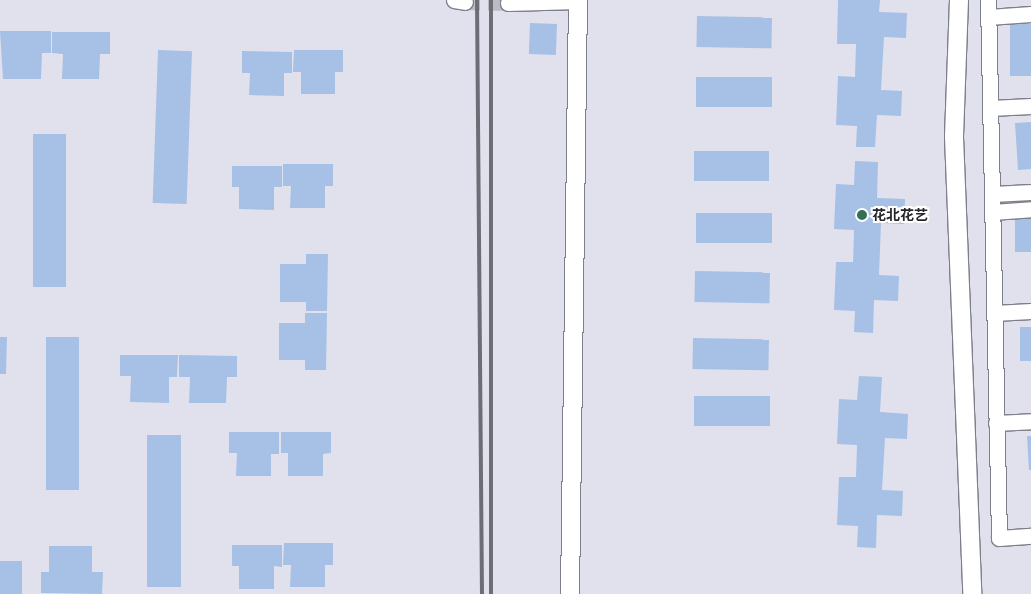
<!DOCTYPE html>
<meta charset="utf-8">
<style>
body{margin:0}
#map{position:relative;width:1031px;height:594px;overflow:hidden;background:#e0e1ed;font-family:"Archivo Narrow","Noto Sans SC",sans-serif}
div>[style]{position:absolute}
.building>*{inset:0;background:#a7c0e5;transform-origin:0 0}
.minor-tunnel>*{height:15px;margin-top:-7.5px;transform-origin:0;background:repeating-linear-gradient(90deg,#bbbbc6 0 15px,transparent 0 23px)}
.roads{filter:drop-shadow(1px 0 #7d7f8a) drop-shadow(-1px 0 #7d7f8a) drop-shadow(0 1px #7d7f8a) drop-shadow(0 -1px #7d7f8a)}
.minor>*{height:15px;margin:-7.5px;padding:0 7.5px;transform-origin:7.5px;border-radius:7.5px;background:#fff}
.tertiary>*{height:18px;margin:-9px;padding:0 9px;transform-origin:9px;border-radius:9px;background:#fff}
.rail>*{height:4px;margin:-2px;padding:0 2px;transform-origin:2px;border-radius:2px;background:#6d6d75}
.dots>*{width:14px;height:14px;translate:-50% -50%;box-sizing:border-box;border:2px solid #fff;border-radius:50%}
span{translate:-50% -50%;white-space:nowrap;text-align:center;line-height:1.15;-webkit-text-stroke:4px #fff;paint-order:stroke}
.poi-label{font-size:14px;color:#25252a;font-weight:700}
.left{translate:0 -50%;text-align:left}
</style>
<div id="map">
<div class="building">
<i style="clip-path:polygon(838px 0,880px 0,879px 12px,907px 13px,906px 38px,884px 37px,881px 90px,902px 91px,901px 116px,877px 115px,875px 147px,856px 147px,857px 126px,836px 125px,838px 76px,855px 77px,856px 44px,837px 44px)"></i>
<i style="left:697px;top:16px;width:75px;height:31px;rotate:1deg"></i>
<i style="left:530px;top:23px;width:27px;height:31px;rotate:2deg"></i>
<i style="left:1031px;top:24px;width:52px;height:21px;rotate:90deg"></i>
<i style="clip-path:polygon(0 31px,51px 31px,51px 53px,42px 53px,41px 79px,3px 79px)"></i>
<i style="clip-path:polygon(52px 32px,110px 32px,110px 54px,100px 54px,99px 79px,62px 79px,63px 54px,52px 53px)"></i>
<i style="left:158px;top:50px;width:34px;height:153px;rotate:2deg"></i>
<i style="clip-path:polygon(294px 50px,343px 50px,343px 72px,335px 72px,335px 94px,301px 94px,301px 72px,293px 72px)"></i>
<i style="clip-path:polygon(242px 51px,292px 52px,292px 73px,284px 73px,284px 96px,249px 95px,250px 73px,242px 73px)"></i>
<i style="left:696px;top:77px;width:76px;height:30px"></i>
<i style="clip-path:polygon(1031px 122px,1031px 169px,1018px 170px,1015px 123px)"></i>
<i style="left:33px;top:134px;width:33px;height:153px"></i>
<i style="left:694px;top:151px;width:75px;height:30px"></i>
<i style="clip-path:polygon(855px 161px,878px 162px,877px 198px,905px 199px,904px 224px,881px 223px,879px 275px,899px 276px,898px 301px,874px 300px,873px 333px,854px 332px,855px 311px,834px 310px,836px 262px,853px 262px,854px 230px,834px 229px,836px 184px,854px 185px)"></i>
<i style="clip-path:polygon(283px 164px,333px 164px,333px 186px,325px 186px,325px 208px,290px 208px,291px 186px,283px 186px)"></i>
<i style="clip-path:polygon(232px 166px,282px 166px,282px 187px,274px 187px,274px 210px,239px 209px,239px 187px,232px 187px)"></i>
<i style="left:696px;top:213px;width:76px;height:30px"></i>
<i style="left:1031px;top:218px;width:34px;height:16px;rotate:90deg"></i>
<i style="clip-path:polygon(306px 254px,328px 254px,327px 311px,306px 311px,306px 302px,280px 302px,280px 264px,306px 264px)"></i>
<i style="left:695px;top:271px;width:75px;height:31px;rotate:1deg"></i>
<i style="clip-path:polygon(305px 313px,327px 313px,326px 370px,305px 370px,305px 360px,279px 360px,279px 323px,305px 323px)"></i>
<i style="left:1031px;top:327px;width:34px;height:11px;rotate:90deg"></i>
<i style="clip-path:polygon(0 337px,7px 337px,6px 374px,0 374px)"></i>
<i style="left:46px;top:337px;width:33px;height:153px"></i>
<i style="left:693px;top:338px;width:76px;height:31px;rotate:1deg"></i>
<i style="clip-path:polygon(120px 355px,178px 355px,177px 377px,169px 377px,169px 403px,130px 402px,131px 376px,120px 376px)"></i>
<i style="clip-path:polygon(179px 355px,237px 356px,237px 377px,227px 377px,226px 403px,189px 403px,190px 377px,179px 377px)"></i>
<i style="clip-path:polygon(859px 376px,882px 377px,880px 412px,908px 414px,907px 439px,885px 438px,882px 490px,903px 491px,902px 516px,877px 515px,876px 548px,857px 547px,858px 526px,837px 525px,839px 477px,856px 477px,857px 445px,837px 444px,839px 399px,857px 400px)"></i>
<i style="left:694px;top:396px;width:76px;height:30px"></i>
<i style="clip-path:polygon(229px 432px,279px 432px,279px 454px,271px 454px,271px 476px,236px 476px,237px 453px,229px 453px)"></i>
<i style="clip-path:polygon(281px 432px,331px 432px,331px 453px,323px 454px,323px 476px,288px 476px,288px 453px,281px 453px)"></i>
<i style="left:147px;top:435px;width:34px;height:152px"></i>
<i style="clip-path:polygon(1027px 436px,1031px 436px,1031px 470px,1029px 470px)"></i>
<i style="clip-path:polygon(284px 543px,333px 543px,333px 565px,325px 565px,325px 587px,290px 587px,291px 565px,283px 565px)"></i>
<i style="clip-path:polygon(232px 545px,282px 545px,282px 567px,274px 566px,274px 589px,239px 589px,239px 566px,232px 566px)"></i>
<i style="clip-path:polygon(49px 546px,92px 546px,92px 572px,103px 572px,102px 594px,41px 593px,41px 572px,49px 572px)"></i>
<i style="left:0;top:561px;width:22px;height:33px"></i>
</div>
<div class="minor-tunnel">
<i style="left:465px;top:2px;width:43px;rotate:1.3deg"></i>
</div>
<div class="roads">
<div class="minor">
<i style="left:454px;top:0;width:11px;rotate:10deg"></i>
<i style="left:988px;top:0;width:538px;rotate:88.83deg"></i>
<i style="left:999px;top:538px;width:32px;rotate:-4deg"></i>
<i style="left:508px;top:3px;width:70px;rotate:-1.6deg"></i>
<i style="left:988px;top:17px;width:43px;rotate:-4deg"></i>
<i style="left:990px;top:108px;width:41px;rotate:-2.8deg"></i>
<i style="left:992px;top:194px;width:39px;rotate:-3deg"></i>
<i style="left:992px;top:212px;width:39px;rotate:-4deg"></i>
<i style="left:994px;top:313px;width:37px;rotate:-3deg"></i>
<i style="left:996px;top:423px;width:35px;rotate:-3deg"></i>
</div>
<div class="tertiary">
<i style="left:959px;top:0;width:137px;rotate:92.1deg"></i>
<i style="left:954px;top:137px;width:457px;rotate:87.7deg"></i>
<i style="left:570px;top:594px;width:594px;rotate:-89.23deg"></i>
</div>
</div>
<div class="rail">
<i style="left:477px;top:0;width:594px;rotate:89.52deg"></i>
<i style="left:491px;top:0;width:594px;rotate:90deg"></i>
</div>
<div class="dots">
<i style="left:862px;top:215px;background:#366f58"></i>
</div>
<div class="poi-label">
<span class="left" style="left:872px;top:215px">花北花艺</span>
</div>
</div>
